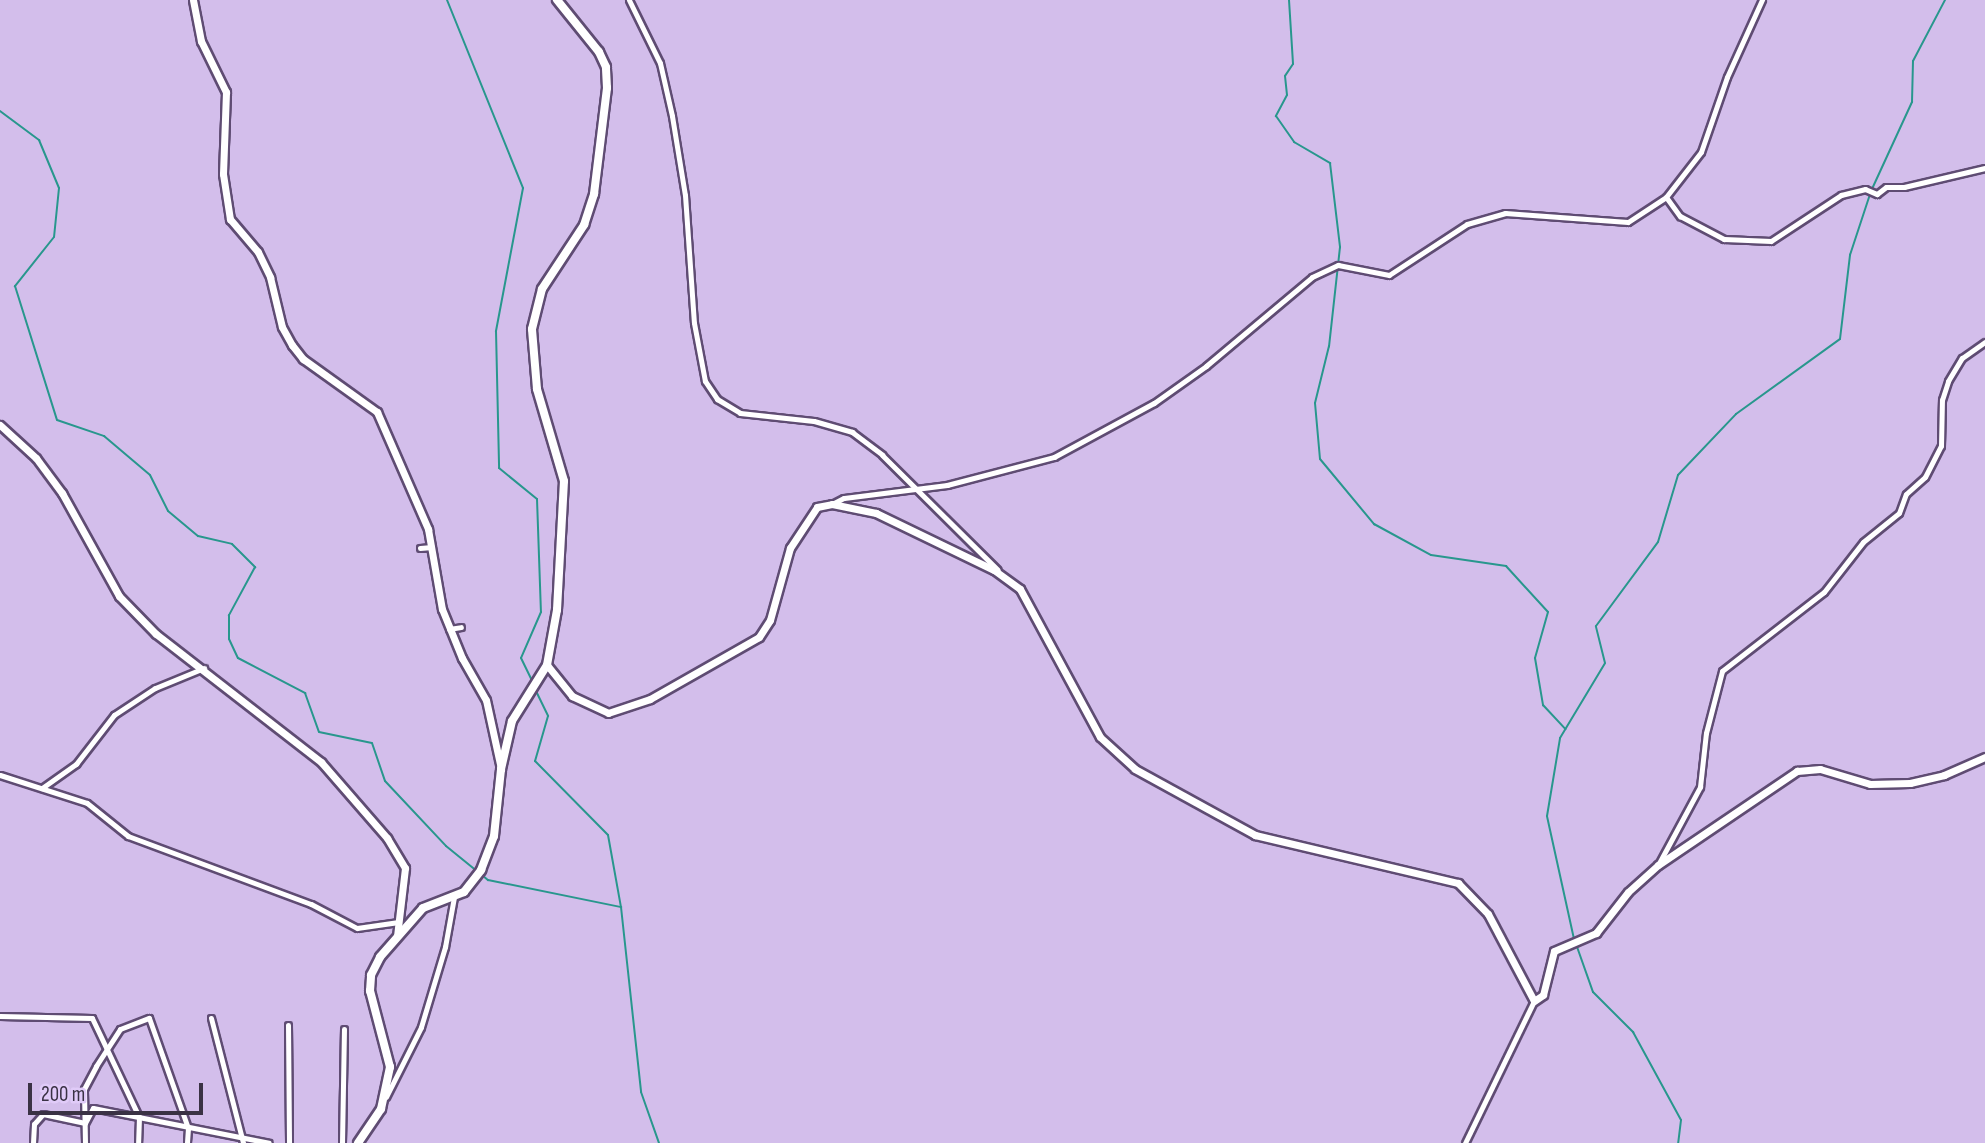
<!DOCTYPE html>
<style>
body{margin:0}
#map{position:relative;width:1985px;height:1143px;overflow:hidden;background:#d3beeb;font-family:"Sofia Sans Condensed",sans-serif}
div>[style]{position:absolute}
.stream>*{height:2px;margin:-1px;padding:0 1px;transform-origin:1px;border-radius:1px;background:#28978d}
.roads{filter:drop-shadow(2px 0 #5f4c73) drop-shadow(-2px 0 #5f4c73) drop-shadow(0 2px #5f4c73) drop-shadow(0 -2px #5f4c73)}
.street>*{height:5px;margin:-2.5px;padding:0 2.5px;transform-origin:2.5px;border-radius:2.5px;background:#fff}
.secondary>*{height:7px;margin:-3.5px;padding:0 3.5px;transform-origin:3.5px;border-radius:3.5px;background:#fff}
.primary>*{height:8px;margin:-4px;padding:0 4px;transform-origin:4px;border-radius:4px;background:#fff}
span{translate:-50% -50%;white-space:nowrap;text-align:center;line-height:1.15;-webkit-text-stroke:5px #e0cbf8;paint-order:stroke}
.scale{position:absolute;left:28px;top:1083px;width:175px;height:32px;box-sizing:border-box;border:4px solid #3a3244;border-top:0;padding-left:9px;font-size:21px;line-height:24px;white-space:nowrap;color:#3a3244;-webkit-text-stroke:5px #e0cbf8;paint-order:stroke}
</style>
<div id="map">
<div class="stream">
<i style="left:447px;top:0;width:203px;rotate:68deg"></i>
<i style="left:523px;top:188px;width:146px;rotate:100.7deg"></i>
<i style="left:496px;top:331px;width:137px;rotate:88.7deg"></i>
<i style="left:499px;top:468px;width:49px;rotate:39.2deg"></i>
<i style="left:537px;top:499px;width:113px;rotate:88deg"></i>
<i style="left:541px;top:612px;width:50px;rotate:113.5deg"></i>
<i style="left:521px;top:658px;width:25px;rotate:64deg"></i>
<i style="left:1289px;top:0;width:64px;rotate:86.4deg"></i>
<i style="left:1293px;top:64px;width:14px;rotate:124deg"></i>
<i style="left:1285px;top:76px;width:19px;rotate:84deg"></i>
<i style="left:1287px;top:95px;width:24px;rotate:118deg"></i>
<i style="left:1276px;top:116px;width:32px;rotate:55deg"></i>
<i style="left:1294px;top:142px;width:42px;rotate:30.3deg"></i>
<i style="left:1330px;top:163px;width:85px;rotate:83.2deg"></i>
<i style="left:1340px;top:247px;width:100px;rotate:96.3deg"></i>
<i style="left:1329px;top:346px;width:59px;rotate:103.8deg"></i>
<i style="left:1315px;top:403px;width:56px;rotate:84.9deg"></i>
<i style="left:1320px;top:459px;width:85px;rotate:50.3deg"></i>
<i style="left:1374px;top:524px;width:65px;rotate:28.5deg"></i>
<i style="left:1431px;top:555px;width:76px;rotate:8.3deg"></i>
<i style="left:1506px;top:566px;width:62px;rotate:47.6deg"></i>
<i style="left:1548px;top:612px;width:48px;rotate:105.8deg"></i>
<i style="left:1535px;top:658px;width:48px;rotate:80.3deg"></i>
<i style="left:1543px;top:705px;width:33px;rotate:47deg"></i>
<i style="left:0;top:111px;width:49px;rotate:36.6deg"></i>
<i style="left:39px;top:140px;width:52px;rotate:67.4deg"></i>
<i style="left:59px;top:188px;width:49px;rotate:95.8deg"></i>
<i style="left:54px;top:237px;width:63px;rotate:128.5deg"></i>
<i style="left:15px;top:286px;width:140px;rotate:72.6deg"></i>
<i style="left:57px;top:420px;width:50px;rotate:18.8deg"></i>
<i style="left:104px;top:436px;width:60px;rotate:40.3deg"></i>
<i style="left:150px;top:475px;width:40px;rotate:63.4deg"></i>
<i style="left:168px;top:511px;width:39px;rotate:40deg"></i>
<i style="left:198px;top:536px;width:35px;rotate:13deg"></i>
<i style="left:232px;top:544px;width:33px;rotate:45deg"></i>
<i style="left:255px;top:567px;width:55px;rotate:118.4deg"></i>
<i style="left:229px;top:615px;width:24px;rotate:90deg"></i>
<i style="left:229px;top:639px;width:21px;rotate:65deg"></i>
<i style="left:238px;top:658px;width:76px;rotate:27.6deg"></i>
<i style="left:305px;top:693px;width:41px;rotate:70.3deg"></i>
<i style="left:319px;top:732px;width:54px;rotate:11.7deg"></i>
<i style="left:372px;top:743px;width:40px;rotate:71.1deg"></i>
<i style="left:385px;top:781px;width:89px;rotate:46.8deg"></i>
<i style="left:446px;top:846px;width:40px;rotate:39deg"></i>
<i style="left:1872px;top:189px;width:96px;rotate:-65.3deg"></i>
<i style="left:1912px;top:102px;width:41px;rotate:-88.6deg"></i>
<i style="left:1913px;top:61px;width:69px;rotate:-62.3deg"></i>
<i style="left:535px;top:689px;width:30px;rotate:64deg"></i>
<i style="left:548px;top:716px;width:47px;rotate:106.1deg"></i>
<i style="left:535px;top:761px;width:104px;rotate:45.4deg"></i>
<i style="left:608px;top:835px;width:73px;rotate:79.8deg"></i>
<i style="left:482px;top:875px;width:8px;rotate:40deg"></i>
<i style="left:488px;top:880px;width:136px;rotate:11.5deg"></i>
<i style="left:621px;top:907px;width:186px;rotate:83.8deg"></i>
<i style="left:641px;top:1092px;width:54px;rotate:70.6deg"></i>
<i style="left:1574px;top:939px;width:126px;rotate:-102.4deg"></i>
<i style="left:1547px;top:816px;width:79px;rotate:-80.5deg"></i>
<i style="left:1560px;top:738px;width:87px;rotate:-59deg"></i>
<i style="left:1605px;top:663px;width:38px;rotate:-104deg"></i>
<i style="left:1596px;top:626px;width:104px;rotate:-53.6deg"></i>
<i style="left:1658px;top:542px;width:70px;rotate:-73.4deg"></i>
<i style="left:1678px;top:475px;width:84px;rotate:-46.4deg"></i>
<i style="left:1736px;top:414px;width:128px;rotate:-35.8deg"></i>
<i style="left:1840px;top:339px;width:85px;rotate:-83.2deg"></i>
<i style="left:1850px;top:255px;width:64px;rotate:-71.8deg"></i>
<i style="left:1576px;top:944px;width:51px;rotate:70.5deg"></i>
<i style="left:1593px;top:992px;width:57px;rotate:45deg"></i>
<i style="left:1633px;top:1032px;width:100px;rotate:61.4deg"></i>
<i style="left:1681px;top:1120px;width:23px;rotate:97deg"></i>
</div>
<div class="roads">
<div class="street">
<i style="left:629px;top:0;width:70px;rotate:63.8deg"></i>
<i style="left:660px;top:63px;width:54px;rotate:77.2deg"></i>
<i style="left:672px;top:116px;width:80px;rotate:80.7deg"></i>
<i style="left:685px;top:195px;width:128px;rotate:86deg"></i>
<i style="left:694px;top:323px;width:59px;rotate:79.3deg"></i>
<i style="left:705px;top:381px;width:22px;rotate:56deg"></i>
<i style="left:717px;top:399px;width:27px;rotate:31deg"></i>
<i style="left:740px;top:413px;width:74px;rotate:6.2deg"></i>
<i style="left:814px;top:421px;width:40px;rotate:16deg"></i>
<i style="left:852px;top:432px;width:38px;rotate:37deg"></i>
<i style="left:882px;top:455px;width:163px;rotate:44.8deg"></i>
<i style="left:1666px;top:197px;width:24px;rotate:54deg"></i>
<i style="left:1680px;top:216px;width:50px;rotate:27.6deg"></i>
<i style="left:1724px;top:239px;width:47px;rotate:2.4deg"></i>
<i style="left:1771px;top:241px;width:84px;rotate:-33.3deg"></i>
<i style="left:1841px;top:195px;width:25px;rotate:-14deg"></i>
<i style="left:1865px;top:189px;width:13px;rotate:23deg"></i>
<i style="left:1877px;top:194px;width:11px;rotate:-38deg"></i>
<i style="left:1886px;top:187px;width:18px"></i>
<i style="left:1904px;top:187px;width:83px;rotate:-13.2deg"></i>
<i style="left:832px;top:504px;width:13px;rotate:-27deg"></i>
<i style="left:844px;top:498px;width:104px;rotate:-7.2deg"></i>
<i style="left:947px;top:485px;width:111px;rotate:-14.7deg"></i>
<i style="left:1054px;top:457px;width:114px;rotate:-28.4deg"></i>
<i style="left:1154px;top:403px;width:64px;rotate:-35.4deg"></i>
<i style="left:1206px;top:366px;width:138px;rotate:-40deg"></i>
<i style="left:1312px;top:277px;width:29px;rotate:-25deg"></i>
<i style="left:1338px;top:265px;width:52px;rotate:11.1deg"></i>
<i style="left:1389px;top:275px;width:93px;rotate:-33.2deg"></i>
<i style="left:1467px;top:224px;width:40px;rotate:-16deg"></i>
<i style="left:1505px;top:213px;width:123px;rotate:4.2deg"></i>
<i style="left:1628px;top:222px;width:45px;rotate:-33.3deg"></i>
<i style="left:1666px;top:197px;width:57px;rotate:-52.1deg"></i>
<i style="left:1701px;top:152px;width:79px;rotate:-70.9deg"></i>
<i style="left:1727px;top:77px;width:85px;rotate:-65.6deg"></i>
<i style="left:420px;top:548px;width:12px;rotate:-5deg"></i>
<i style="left:449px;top:629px;width:12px;rotate:-9deg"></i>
<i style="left:0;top:775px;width:91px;rotate:17.8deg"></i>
<i style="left:87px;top:803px;width:53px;rotate:38.8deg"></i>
<i style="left:128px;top:836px;width:195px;rotate:20.4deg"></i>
<i style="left:311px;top:904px;width:52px;rotate:27.6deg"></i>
<i style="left:357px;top:928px;width:42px;rotate:-8.1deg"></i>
<i style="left:42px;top:788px;width:42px;rotate:-35.2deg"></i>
<i style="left:76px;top:764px;width:62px;rotate:-52.2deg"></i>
<i style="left:114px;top:715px;width:49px;rotate:-33.4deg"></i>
<i style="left:155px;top:688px;width:53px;rotate:-22.2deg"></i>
<i style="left:1658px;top:865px;width:89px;rotate:-61.7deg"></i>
<i style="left:1700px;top:787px;width:54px;rotate:-83.7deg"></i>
<i style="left:1706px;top:733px;width:64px;rotate:-75.5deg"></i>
<i style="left:1722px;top:671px;width:129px;rotate:-37.8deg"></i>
<i style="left:1824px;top:592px;width:63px;rotate:-52deg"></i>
<i style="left:1863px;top:542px;width:46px;rotate:-38.9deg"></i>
<i style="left:1899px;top:513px;width:20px;rotate:-70deg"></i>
<i style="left:1906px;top:494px;width:25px;rotate:-42deg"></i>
<i style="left:1925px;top:477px;width:35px;rotate:-63deg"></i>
<i style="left:1941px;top:446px;width:46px;rotate:-88.8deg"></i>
<i style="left:1942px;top:400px;width:20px;rotate:-72deg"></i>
<i style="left:1948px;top:381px;width:27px;rotate:-59deg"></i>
<i style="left:1962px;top:358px;width:28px;rotate:-35deg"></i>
<i style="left:0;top:1016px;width:92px;rotate:1.2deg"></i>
<i style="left:92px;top:1018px;width:110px;rotate:64.6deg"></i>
<i style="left:139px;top:1117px;width:26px;rotate:92deg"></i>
<i style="left:211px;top:1018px;width:129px;rotate:75.6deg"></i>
<i style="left:288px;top:1025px;width:118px;rotate:89.5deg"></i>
<i style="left:386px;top:1097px;width:78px;rotate:-63.4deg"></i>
<i style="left:421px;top:1027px;width:84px;rotate:-73.3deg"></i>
<i style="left:445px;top:947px;width:51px;rotate:-79.8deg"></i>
<i style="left:33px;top:1143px;width:19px;rotate:-87deg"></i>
<i style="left:34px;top:1124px;width:13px;rotate:-48deg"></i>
<i style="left:43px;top:1114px;width:43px;rotate:12.1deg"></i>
<i style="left:85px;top:1123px;width:17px;rotate:-62deg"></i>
<i style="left:93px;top:1108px;width:179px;rotate:11.2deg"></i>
<i style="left:85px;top:1143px;width:54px;rotate:-91.1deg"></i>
<i style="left:84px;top:1089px;width:26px;rotate:-62deg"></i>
<i style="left:96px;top:1066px;width:44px;rotate:-57deg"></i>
<i style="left:120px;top:1029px;width:31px;rotate:-21deg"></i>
<i style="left:149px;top:1018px;width:117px;rotate:70.5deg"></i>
<i style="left:188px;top:1128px;width:15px;rotate:94deg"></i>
<i style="left:342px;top:1143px;width:114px;rotate:-89deg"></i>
<i style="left:1465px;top:1143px;width:158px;rotate:-64.1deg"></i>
</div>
<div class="secondary">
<i style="left:193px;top:0;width:42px;rotate:79deg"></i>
<i style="left:201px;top:41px;width:57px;rotate:63.9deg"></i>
<i style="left:226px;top:92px;width:82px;rotate:92.1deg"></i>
<i style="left:223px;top:174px;width:46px;rotate:81.2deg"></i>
<i style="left:230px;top:219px;width:43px;rotate:49.7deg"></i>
<i style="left:258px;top:252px;width:28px;rotate:64deg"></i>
<i style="left:270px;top:277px;width:51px;rotate:76.5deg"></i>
<i style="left:282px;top:327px;width:21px;rotate:61deg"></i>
<i style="left:292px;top:345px;width:18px;rotate:52deg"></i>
<i style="left:303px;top:359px;width:91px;rotate:35.6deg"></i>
<i style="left:377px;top:412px;width:128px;rotate:66.4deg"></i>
<i style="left:428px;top:529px;width:81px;rotate:80.1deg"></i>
<i style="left:442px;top:609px;width:53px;rotate:67.8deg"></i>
<i style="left:462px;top:658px;width:48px;rotate:60.3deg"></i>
<i style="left:486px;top:700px;width:71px;rotate:77.7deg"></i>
<i style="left:0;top:425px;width:49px;rotate:42.5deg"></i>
<i style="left:36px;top:458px;width:44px;rotate:53.4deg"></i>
<i style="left:62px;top:493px;width:118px;rotate:61deg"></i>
<i style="left:119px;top:596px;width:53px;rotate:45.8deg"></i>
<i style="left:156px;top:634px;width:209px;rotate:37.8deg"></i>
<i style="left:321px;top:762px;width:101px;rotate:49deg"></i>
<i style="left:387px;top:838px;width:35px;rotate:59deg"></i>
<i style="left:405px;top:868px;width:68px;rotate:96.7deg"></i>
<i style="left:547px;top:665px;width:40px;rotate:51deg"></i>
<i style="left:572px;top:696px;width:40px;rotate:25deg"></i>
<i style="left:608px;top:713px;width:44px;rotate:-18.4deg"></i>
<i style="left:650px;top:699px;width:125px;rotate:-29.6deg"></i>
<i style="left:759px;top:637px;width:20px;rotate:-57deg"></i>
<i style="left:770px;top:620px;width:75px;rotate:-74.5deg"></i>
<i style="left:790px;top:548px;width:49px;rotate:-56.6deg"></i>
<i style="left:817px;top:507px;width:15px;rotate:-11deg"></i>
<i style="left:832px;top:504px;width:45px;rotate:11.6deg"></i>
<i style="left:876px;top:513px;width:131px;rotate:25.8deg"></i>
<i style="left:994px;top:570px;width:32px;rotate:36deg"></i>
<i style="left:1020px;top:589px;width:168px;rotate:61.6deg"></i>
<i style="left:1100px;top:737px;width:47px;rotate:42.4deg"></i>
<i style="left:1135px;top:769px;width:137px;rotate:28.8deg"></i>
<i style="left:1255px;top:835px;width:209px;rotate:13.3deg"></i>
<i style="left:1458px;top:883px;width:43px;rotate:45.9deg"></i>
<i style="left:1488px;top:914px;width:98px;rotate:62.1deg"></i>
<i style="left:1534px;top:1001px;width:11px;rotate:-34deg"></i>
<i style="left:1543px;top:995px;width:45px;rotate:-76deg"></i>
<i style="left:1554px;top:951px;width:46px;rotate:-23.2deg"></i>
<i style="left:1596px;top:933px;width:52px;rotate:-52deg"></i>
<i style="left:1628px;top:892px;width:40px;rotate:-42deg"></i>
<i style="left:1658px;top:865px;width:168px;rotate:-34.1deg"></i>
<i style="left:1797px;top:771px;width:23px;rotate:-5deg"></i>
<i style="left:1820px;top:769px;width:52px;rotate:16.7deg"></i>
<i style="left:1870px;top:784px;width:40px;rotate:-1.4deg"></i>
<i style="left:1910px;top:783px;width:35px;rotate:-13deg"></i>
<i style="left:1944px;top:775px;width:45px;rotate:-23.7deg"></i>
</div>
<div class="primary">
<i style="left:358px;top:1143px;width:41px;rotate:-55.9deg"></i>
<i style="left:381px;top:1109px;width:43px;rotate:-77.9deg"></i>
<i style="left:390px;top:1067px;width:79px;rotate:-104.7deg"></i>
<i style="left:370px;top:991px;width:16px;rotate:-86deg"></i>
<i style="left:371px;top:975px;width:20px;rotate:-63deg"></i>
<i style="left:380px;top:957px;width:65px;rotate:-48.7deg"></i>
<i style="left:423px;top:908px;width:44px;rotate:-21.3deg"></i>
<i style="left:464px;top:892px;width:28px;rotate:-52deg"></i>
<i style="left:481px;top:870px;width:36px;rotate:-69deg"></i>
<i style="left:494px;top:836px;width:67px;rotate:-84deg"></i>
<i style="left:501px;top:769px;width:49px;rotate:-77.1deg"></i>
<i style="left:512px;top:721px;width:66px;rotate:-58deg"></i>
<i style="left:547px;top:665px;width:56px;rotate:-79.7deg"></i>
<i style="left:557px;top:610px;width:129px;rotate:-86.9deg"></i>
<i style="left:564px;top:481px;width:96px;rotate:-106.4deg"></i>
<i style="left:537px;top:389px;width:60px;rotate:-94.8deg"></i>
<i style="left:532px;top:329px;width:41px;rotate:-76deg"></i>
<i style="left:542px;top:289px;width:77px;rotate:-56.7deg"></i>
<i style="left:584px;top:225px;width:33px;rotate:-72deg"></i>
<i style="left:594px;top:194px;width:107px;rotate:-83deg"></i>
<i style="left:607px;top:88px;width:21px;rotate:-93deg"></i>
<i style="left:606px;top:67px;width:17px;rotate:-115deg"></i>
<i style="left:599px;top:52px;width:67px;rotate:-128.9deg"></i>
</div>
</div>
<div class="scale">200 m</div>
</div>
